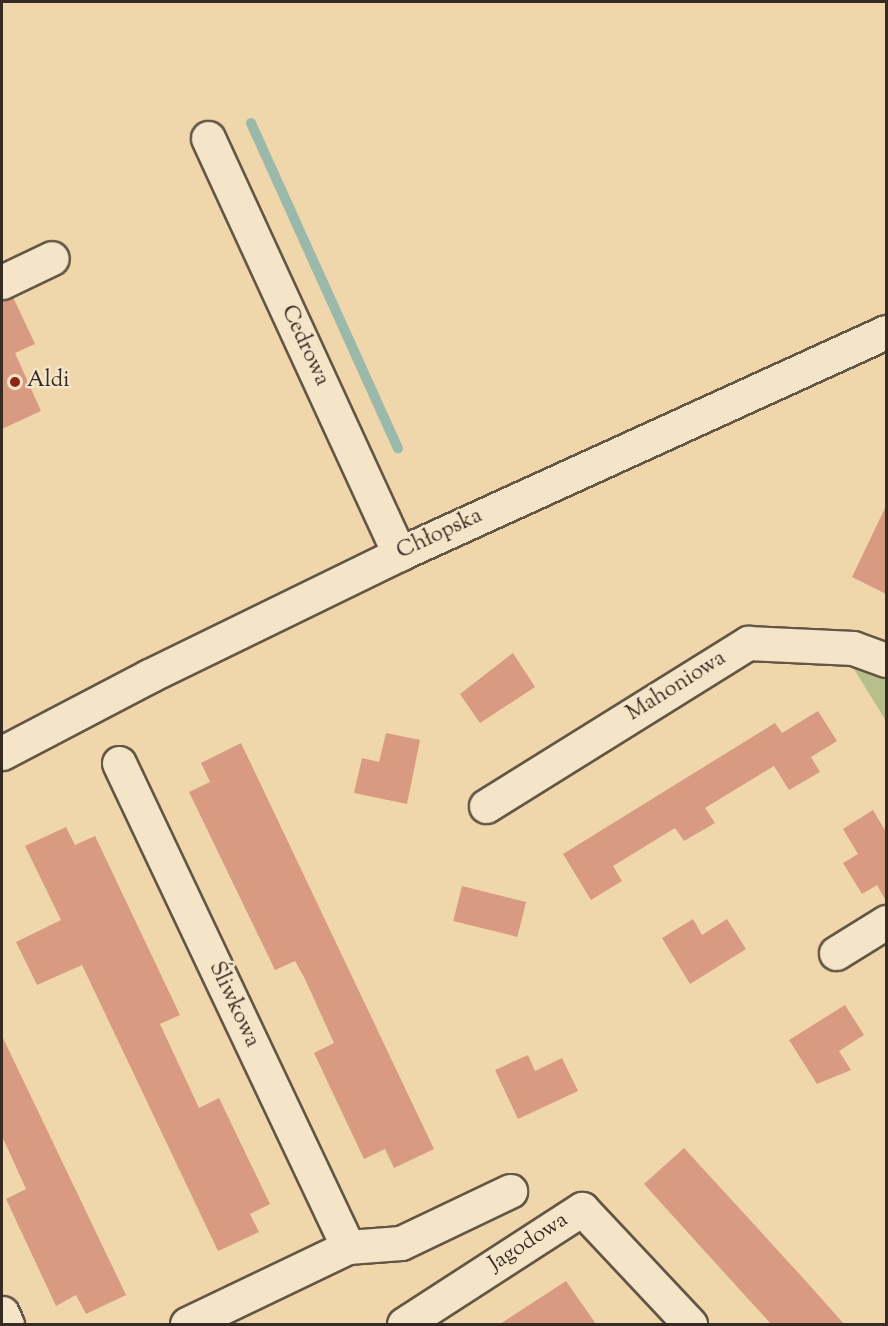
<!DOCTYPE html>
<meta charset="utf-8">
<style>
body{margin:0}
#map{position:relative;width:888px;height:1326px;overflow:hidden;background:#efd7ab;font-family:"Sorts Mill Goudy",serif}
div>[style]{position:absolute}
.green>*{inset:0;background:#b7bf8b}
.stream>*{height:10px;margin:-5px;padding:0 5px;transform-origin:5px;border-radius:5px;background:#9ab9aa}
.building>*{inset:0;background:#d89b82;transform-origin:0 0}
.roads{filter:drop-shadow(2px 0 #645645) drop-shadow(-2px 0 #645645) drop-shadow(0 2px #645645) drop-shadow(0 -2px #645645)}
.minor>*{height:33px;margin:-16.5px;padding:0 16.5px;transform-origin:16.5px;border-radius:16.5px;background:#f5e5c8}
.dots>*{width:16px;height:16px;translate:-50% -50%;box-sizing:border-box;border:3px solid #f5e5c8;border-radius:50%}
span{translate:-50% -50%;white-space:nowrap;text-align:center;line-height:1.15;-webkit-text-stroke:5px #f5e5c8;paint-order:stroke}
.street-label{font-size:22px;color:#362b23}
.poi-label{font-size:22px;color:#362b23}
.left{translate:0 -50%;text-align:left}
.frame{position:absolute;inset:0;border:3px solid #362b23;pointer-events:none}
</style>
<div id="map">
<div class="green">
<i style="clip-path:polygon(849px 661px,886px 679px,886px 721px)"></i>
</div>
<div class="stream">
<i style="left:251px;top:123px;width:357px;rotate:65.7deg"></i>
</div>
<div class="building">
<i style="clip-path:polygon(13px 297px,35px 344px,15px 353px,41px 411px,2px 429px,2px 301px)"></i>
<i style="clip-path:polygon(886px 506px,886px 594px,852px 577px)"></i>
<i style="clip-path:polygon(513px 653px,535px 687px,480px 723px,460px 694px)"></i>
<i style="clip-path:polygon(818px 711px,837px 741px,811px 757px,820px 772px,789px 790px,774px 766px,705px 808px,715px 823px,684px 841px,675px 828px,613px 866px,622px 881px,591px 900px,563px 854px,775px 723px,782px 733px)"></i>
<i style="clip-path:polygon(386px 733px,420px 740px,407px 804px,354px 793px,362px 758px,379px 762px)"></i>
<i style="clip-path:polygon(241px 743px,434px 1149px,394px 1168px,385px 1149px,364px 1159px,314px 1053px,334px 1043px,305px 979px,295px 961px,275px 970px,189px 792px,210px 782px,201px 763px)"></i>
<i style="clip-path:polygon(873px 810px,886px 832px,886px 901px,877px 885px,862px 894px,843px 863px,858px 854px,843px 829px)"></i>
<i style="clip-path:polygon(66px 827px,75px 845px,95px 836px,180px 1015px,160px 1024px,199px 1108px,219px 1098px,270px 1204px,250px 1214px,259px 1232px,218px 1251px,82px 965px,37px 985px,16px 942px,61px 920px,25px 846px)"></i>
<i style="left:462px;top:886px;width:66px;height:36px;rotate:14deg"></i>
<i style="clip-path:polygon(693px 919px,702px 935px,727px 919px,746px 949px,690px 984px,662px 938px)"></i>
<i style="clip-path:polygon(845px 1005px,864px 1035px,839px 1051px,851px 1070px,817px 1084px,789px 1040px)"></i>
<i style="clip-path:polygon(2px 1036px,126px 1295px,86px 1314px,76px 1295px,56px 1306px,6px 1199px,26px 1189px,2px 1136px)"></i>
<i style="clip-path:polygon(528px 1055px,535px 1071px,562px 1058px,578px 1091px,518px 1119px,495px 1070px)"></i>
<i style="clip-path:polygon(684px 1148px,804px 1279px,844px 1324px,771px 1324px,700px 1246px,644px 1184px)"></i>
<i style="clip-path:polygon(566px 1281px,596px 1324px,500px 1324px,543px 1296px)"></i>
</div>
<div class="roads">
<div class="minor">
<i style="left:208px;top:138px;width:458px;rotate:65.3deg"></i>
<i style="left:2px;top:282px;width:55px;rotate:-25.6deg"></i>
<i style="left:2px;top:753px;width:166px;rotate:-27.6deg"></i>
<i style="left:149px;top:676px;width:278px;rotate:-26deg"></i>
<i style="left:399px;top:554px;width:535px;rotate:-24.51deg"></i>
<i style="left:119px;top:763px;width:535px;rotate:64.68deg"></i>
<i style="left:486px;top:806px;width:309px;rotate:-31.9deg"></i>
<i style="left:748px;top:643px;width:105px;rotate:2.7deg"></i>
<i style="left:853px;top:648px;width:35px;rotate:20deg"></i>
<i style="left:836px;top:953px;width:59px;rotate:-31.8deg"></i>
<i style="left:2px;top:1313px;width:12px;rotate:66deg"></i>
<i style="left:187px;top:1324px;width:178px;rotate:-25.6deg"></i>
<i style="left:348px;top:1247px;width:53px;rotate:-4.3deg"></i>
<i style="left:401px;top:1243px;width:121px;rotate:-25.5deg"></i>
<i style="left:404px;top:1324px;width:212px;rotate:-32.9deg"></i>
<i style="left:582px;top:1209px;width:158px;rotate:46.8deg"></i>
</div>
</div>
<div class="dots">
<i style="left:15px;top:382px;background:#8f2418"></i>
</div>
<div class="street-label">
<span style="left:304px;top:346px;rotate:65deg">Cedrowa</span>
<span style="left:440px;top:535px;rotate:-25deg">Chłopska</span>
<span style="left:677px;top:687px;rotate:-32deg">Mahoniowa</span>
<span style="left:233px;top:1005px;rotate:65deg">Śliwkowa</span>
<span style="left:529px;top:1243px;rotate:-33deg">Jagodowa</span>
</div>
<div class="poi-label">
<span class="left" style="left:27px;top:382px">Aldi</span>
</div>
<div class="frame"></div>
</div>
